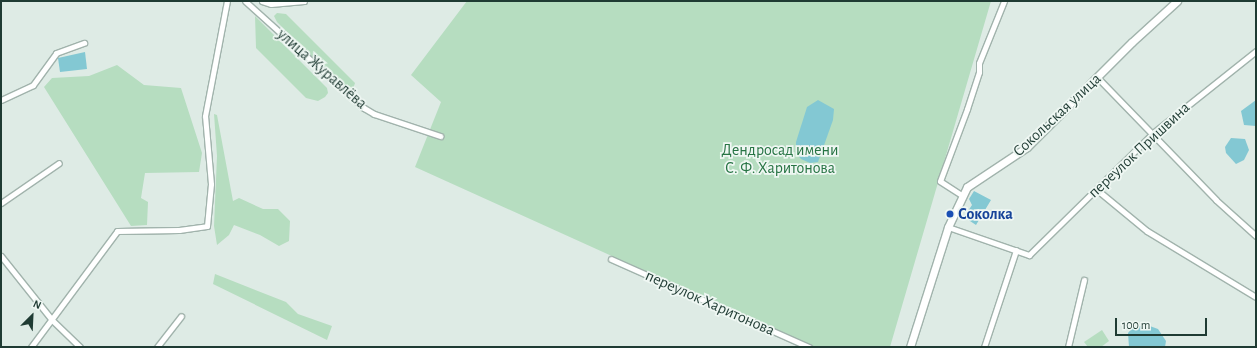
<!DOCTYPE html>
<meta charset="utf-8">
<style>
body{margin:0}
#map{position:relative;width:1257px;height:348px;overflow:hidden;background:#deebe5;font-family:"Alegreya Sans",sans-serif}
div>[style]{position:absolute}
.green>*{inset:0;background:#b6ddc0}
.water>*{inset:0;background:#83c8d3}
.roads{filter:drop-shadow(1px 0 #a1b3ac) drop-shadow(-1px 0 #a1b3ac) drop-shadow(0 1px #a1b3ac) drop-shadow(0 -1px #a1b3ac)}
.street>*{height:5px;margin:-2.5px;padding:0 2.5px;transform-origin:2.5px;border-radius:2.5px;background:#fff}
.secondary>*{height:7px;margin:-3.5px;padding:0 3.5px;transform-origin:3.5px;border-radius:3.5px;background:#fff}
.dots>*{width:11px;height:11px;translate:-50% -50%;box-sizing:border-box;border:2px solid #eff7f3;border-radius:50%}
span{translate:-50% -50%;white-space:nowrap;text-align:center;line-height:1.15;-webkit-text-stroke:3.5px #eff7f3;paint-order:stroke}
.street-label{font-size:16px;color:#1f3b33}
.park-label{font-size:16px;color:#277444}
.transit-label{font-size:16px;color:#164399;font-weight:700}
.left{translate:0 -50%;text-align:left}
.frame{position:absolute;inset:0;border:2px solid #1f3b33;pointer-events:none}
.north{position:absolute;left:12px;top:296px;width:40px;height:40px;-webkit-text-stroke:3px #eff7f3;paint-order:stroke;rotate:24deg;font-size:11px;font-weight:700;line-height:16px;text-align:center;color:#1f3b33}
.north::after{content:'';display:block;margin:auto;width:14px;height:18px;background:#1f3b33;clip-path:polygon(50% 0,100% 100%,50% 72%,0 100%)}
.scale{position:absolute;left:1115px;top:318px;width:92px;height:18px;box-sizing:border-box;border:2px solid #1f3b33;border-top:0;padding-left:5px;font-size:12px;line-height:14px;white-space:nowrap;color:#1f3b33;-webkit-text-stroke:3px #eff7f3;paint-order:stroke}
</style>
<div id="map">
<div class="green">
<i style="clip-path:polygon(467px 1px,991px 1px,890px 347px,813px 347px,415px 167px,441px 102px,411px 75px)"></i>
<i style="clip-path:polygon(277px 13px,286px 14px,355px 83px,353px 89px,345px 90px,277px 22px,274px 16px)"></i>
<i style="clip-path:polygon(255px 16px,327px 88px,328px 93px,325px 97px,318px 101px,306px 98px,256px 48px)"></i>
<i style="clip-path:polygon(117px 65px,144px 85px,181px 88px,202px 153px,199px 172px,145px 173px,141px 198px,148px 202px,147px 225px,131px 226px,44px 87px,52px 78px,89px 76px)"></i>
<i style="clip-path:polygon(214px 114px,217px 115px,233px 201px,239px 198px,263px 209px,278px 209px,290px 221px,289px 241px,279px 246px,260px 235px,234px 225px,229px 235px,217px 245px,214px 226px,217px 156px)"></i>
<i style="clip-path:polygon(215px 274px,286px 302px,298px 314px,332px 326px,327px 340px,213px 284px)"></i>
<i style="clip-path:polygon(1102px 330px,1109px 341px,1101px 347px,1088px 347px,1084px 342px)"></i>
</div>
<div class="water">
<i style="clip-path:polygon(85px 52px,87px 69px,60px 72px,58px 58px)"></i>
<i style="clip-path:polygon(818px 100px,834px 109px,833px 120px,818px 162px,810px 163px,801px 159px,796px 153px,796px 142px,807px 107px)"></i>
<i style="clip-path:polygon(1256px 100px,1256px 126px,1244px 125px,1241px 111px)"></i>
<i style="clip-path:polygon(1231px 138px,1245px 139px,1249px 150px,1244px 160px,1236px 164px,1226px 153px,1225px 147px)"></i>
<i style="clip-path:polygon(974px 191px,991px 200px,976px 225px,964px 217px,972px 205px,969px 199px)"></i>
<i style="clip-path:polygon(1147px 325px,1158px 329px,1166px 341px,1165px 347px,1129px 347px,1128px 333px,1133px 327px)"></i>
</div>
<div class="roads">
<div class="street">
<i style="left:245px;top:1px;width:160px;rotate:42deg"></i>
<i style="left:364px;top:108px;width:12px;rotate:31deg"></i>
<i style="left:374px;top:114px;width:70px;rotate:18.4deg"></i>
<i style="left:262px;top:1px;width:9px;rotate:18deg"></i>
<i style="left:271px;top:4px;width:33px;rotate:-5deg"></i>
<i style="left:1097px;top:77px;width:171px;rotate:45.9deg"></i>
<i style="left:1216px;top:200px;width:54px;rotate:42deg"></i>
<i style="left:1px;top:100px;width:35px;rotate:-25deg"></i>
<i style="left:33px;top:85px;width:39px;rotate:-54deg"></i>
<i style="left:56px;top:53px;width:30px;rotate:-20deg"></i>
<i style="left:1096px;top:189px;width:66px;rotate:39.5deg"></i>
<i style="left:1147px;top:231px;width:127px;rotate:31.2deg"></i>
<i style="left:963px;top:196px;width:27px;rotate:-147deg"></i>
<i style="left:940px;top:181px;width:77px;rotate:-69.4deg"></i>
<i style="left:967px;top:109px;width:39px;rotate:-72deg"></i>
<i style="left:979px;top:72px;width:9px;rotate:-90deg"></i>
<i style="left:979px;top:63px;width:67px;rotate:-68deg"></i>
<i style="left:1px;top:203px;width:70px;rotate:-34.6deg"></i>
<i style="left:948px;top:227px;width:86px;rotate:19.1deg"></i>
<i style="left:1029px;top:255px;width:174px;rotate:-44.5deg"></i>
<i style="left:1153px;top:133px;width:132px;rotate:-38.5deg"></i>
<i style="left:1px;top:256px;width:82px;rotate:51.4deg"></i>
<i style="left:52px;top:320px;width:39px;rotate:44deg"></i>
<i style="left:611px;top:259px;width:217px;rotate:24deg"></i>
<i style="left:31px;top:347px;width:144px;rotate:-53.4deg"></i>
<i style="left:117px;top:231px;width:62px;rotate:-0.9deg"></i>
<i style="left:179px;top:230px;width:28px;rotate:-8deg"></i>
<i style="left:207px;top:226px;width:42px;rotate:-84.6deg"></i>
<i style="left:211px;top:184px;width:68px;rotate:-95deg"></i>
<i style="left:205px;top:116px;width:117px;rotate:-79.2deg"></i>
<i style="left:157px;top:347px;width:39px;rotate:-52deg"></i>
<i style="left:984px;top:347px;width:102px;rotate:-71.7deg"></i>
<i style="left:1068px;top:347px;width:69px;rotate:-76.6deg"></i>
</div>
<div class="secondary">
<i style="left:910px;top:347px;width:126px;rotate:-72.4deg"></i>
<i style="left:948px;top:227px;width:44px;rotate:-64.6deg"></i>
<i style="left:967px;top:187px;width:72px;rotate:-33.7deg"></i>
<i style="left:1027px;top:147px;width:148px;rotate:-45deg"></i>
<i style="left:1132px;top:42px;width:61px;rotate:-42.3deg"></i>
</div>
</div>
<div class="dots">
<i style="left:950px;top:214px;background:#1a4fb4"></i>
</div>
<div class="street-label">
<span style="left:322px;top:69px;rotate:41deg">улица Журавлёва</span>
<span style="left:1057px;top:115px;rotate:-43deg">Сокольская улица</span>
<span style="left:1139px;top:150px;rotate:-43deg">переулок Пришвина</span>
<span style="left:710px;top:303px;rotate:24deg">переулок Харитонова</span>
</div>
<div class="park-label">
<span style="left:780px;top:159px">Дендросад имени<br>С. Ф. Харитонова</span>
</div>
<div class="transit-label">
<span class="left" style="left:958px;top:214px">Соколка</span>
</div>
<div class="frame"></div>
<div class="north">N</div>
<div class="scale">100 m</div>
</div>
